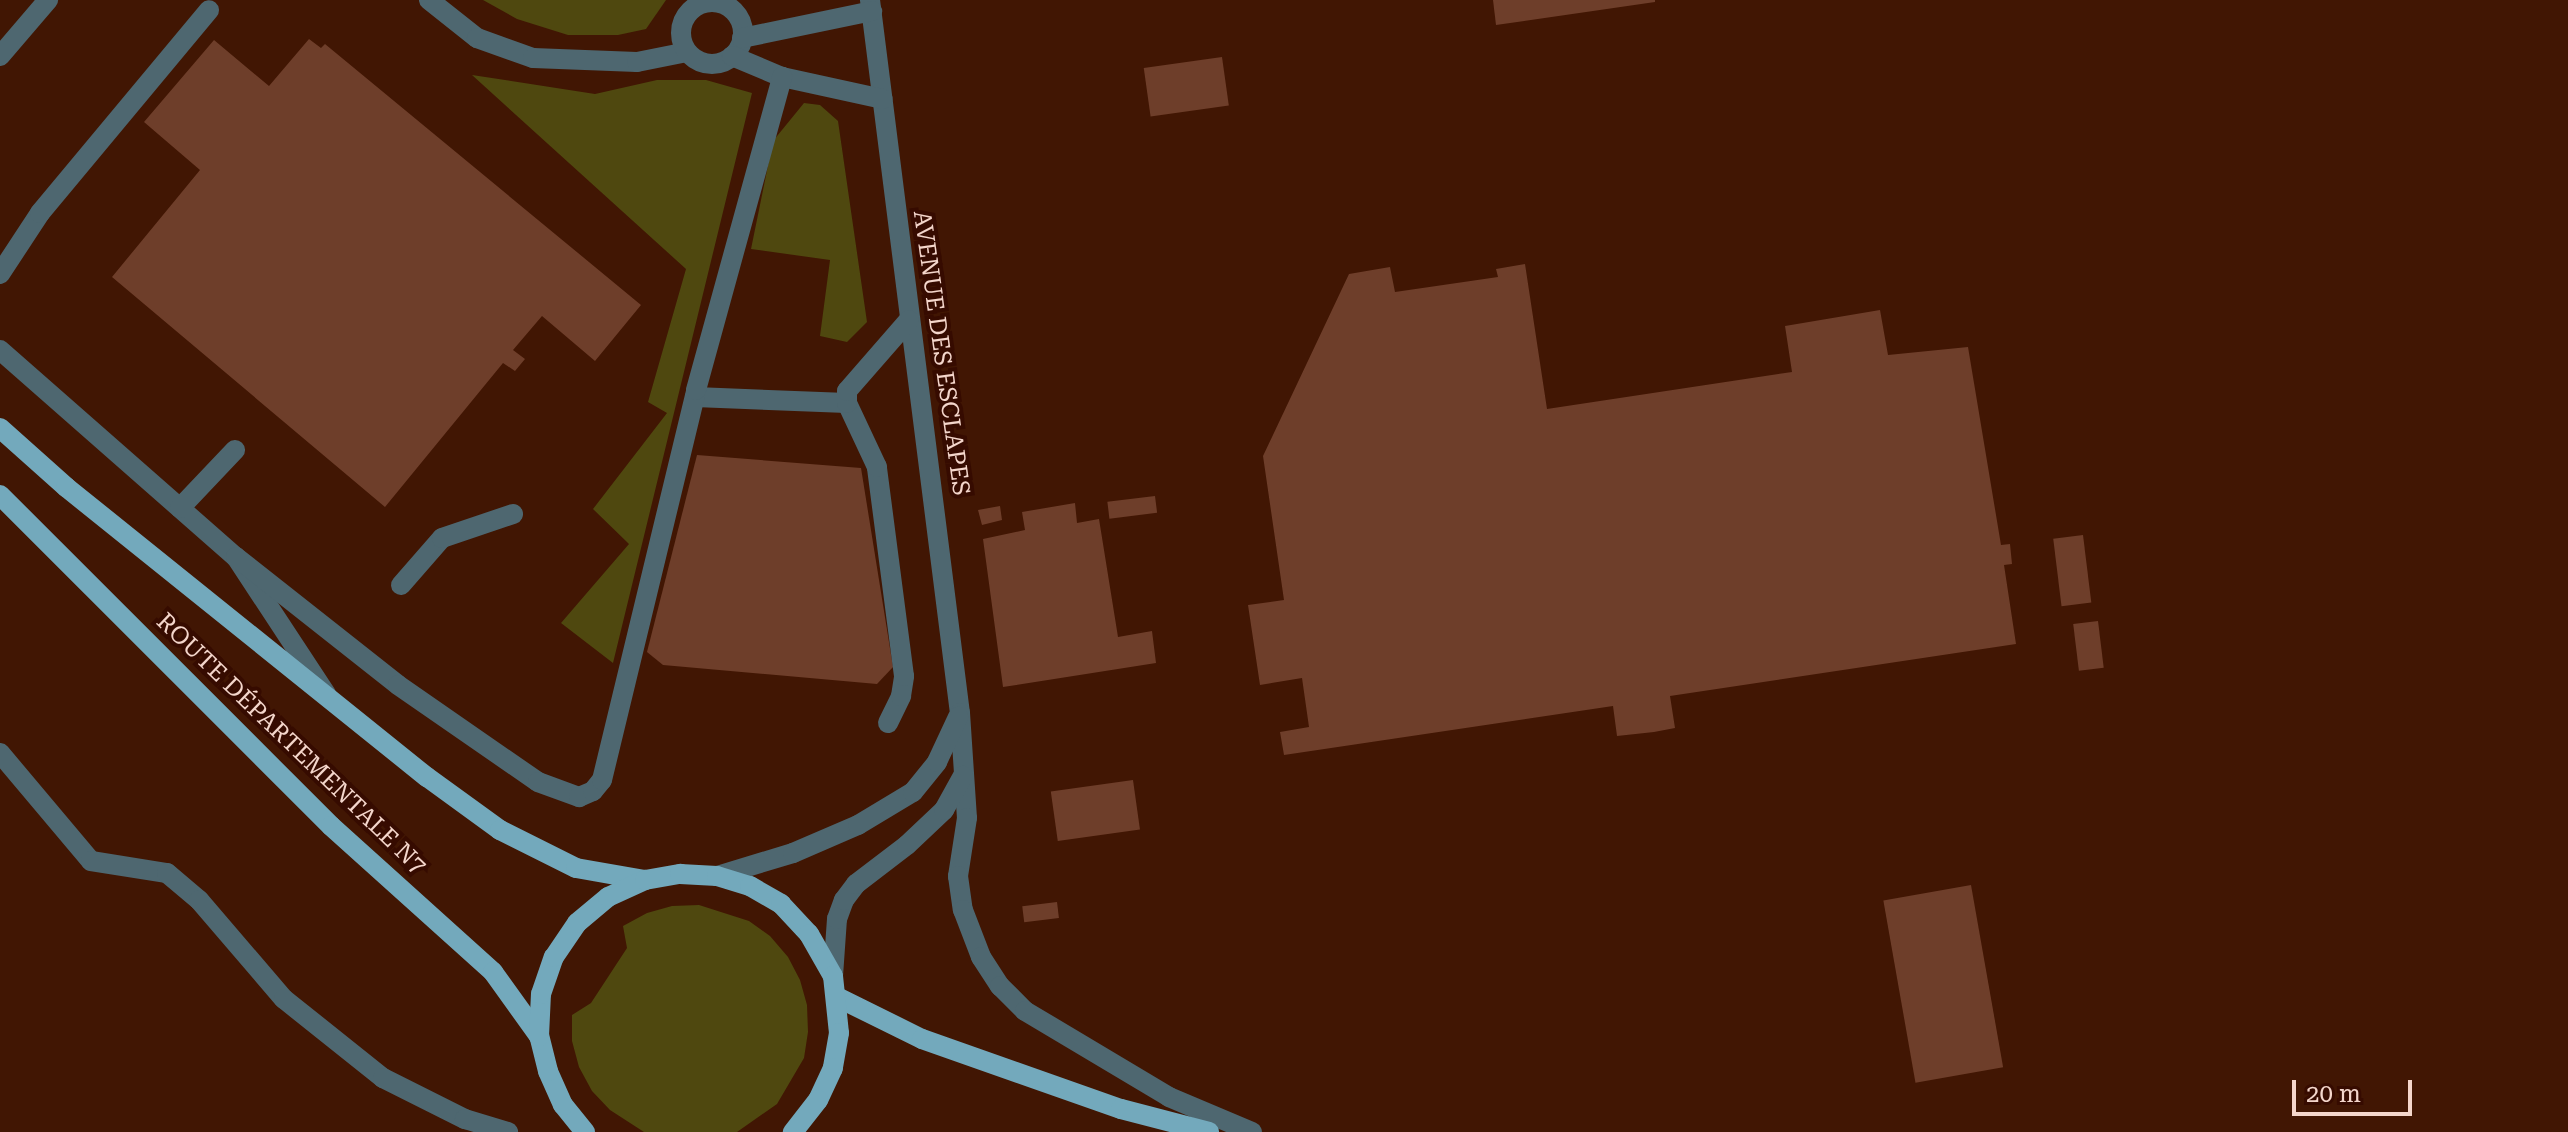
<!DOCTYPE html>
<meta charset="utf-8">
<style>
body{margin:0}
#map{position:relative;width:2568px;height:1132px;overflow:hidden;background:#411603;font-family:"Roboto Serif",serif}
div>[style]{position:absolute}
.green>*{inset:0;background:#4f480f}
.building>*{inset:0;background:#6e3e2a;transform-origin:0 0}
.minor>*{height:20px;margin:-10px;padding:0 10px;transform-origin:10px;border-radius:10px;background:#4e6770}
.minor>.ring{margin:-10px;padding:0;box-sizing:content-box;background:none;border:20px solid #4e6770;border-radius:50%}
.major>*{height:20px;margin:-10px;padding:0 10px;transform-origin:10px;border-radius:10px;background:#73a9bc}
span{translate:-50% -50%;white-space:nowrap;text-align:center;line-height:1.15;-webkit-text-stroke:8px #360b00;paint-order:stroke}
.street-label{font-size:24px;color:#f4d6cb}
.scale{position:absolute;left:2292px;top:1080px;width:120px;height:36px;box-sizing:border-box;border:4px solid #f4d6cb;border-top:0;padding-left:10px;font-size:24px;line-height:28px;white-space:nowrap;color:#f4d6cb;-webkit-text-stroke:6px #360b00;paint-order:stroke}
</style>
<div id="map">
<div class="green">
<i style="clip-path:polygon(483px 0,666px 0,646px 29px,618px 35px,568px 35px,517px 19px)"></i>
<i style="clip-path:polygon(472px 75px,595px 94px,657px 80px,706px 80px,752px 93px,613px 663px,561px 623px,629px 544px,593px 509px,667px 413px,648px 402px,686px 269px)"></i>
<i style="clip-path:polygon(804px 103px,820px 105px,838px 121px,867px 322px,847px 342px,820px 336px,830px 260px,751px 249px,773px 141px)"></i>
<i style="clip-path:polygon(699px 905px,749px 921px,770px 936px,788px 957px,800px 980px,807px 1005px,808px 1032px,804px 1058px,777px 1104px,737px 1132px,644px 1132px,610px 1110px,592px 1091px,579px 1067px,572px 1041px,572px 1015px,591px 1003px,627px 948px,623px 926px,647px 913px,672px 906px)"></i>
</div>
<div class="building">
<i style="clip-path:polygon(1493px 0,1655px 0,1655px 2px,1496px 25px)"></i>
<i style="clip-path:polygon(309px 39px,321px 48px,325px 44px,641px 305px,595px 361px,542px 316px,513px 350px,525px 359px,515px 371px,503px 363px,385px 507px,112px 277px,200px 170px,144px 122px,214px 40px,269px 86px)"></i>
<i style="left:1222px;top:57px;width:49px;height:79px;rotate:82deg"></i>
<i style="clip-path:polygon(1525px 264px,1547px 409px,1792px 372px,1785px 326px,1880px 310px,1888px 355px,1968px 347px,2001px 545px,2010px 544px,2012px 564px,2004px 565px,2016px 644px,1670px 696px,1675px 728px,1654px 732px,1617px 736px,1613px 706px,1284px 755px,1280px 732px,1309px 727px,1302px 678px,1260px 685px,1248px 605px,1284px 600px,1263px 456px,1349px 274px,1390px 267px,1395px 292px,1498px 277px,1496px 269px)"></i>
<i style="clip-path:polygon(697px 455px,861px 468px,893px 667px,877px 684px,663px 665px,647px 652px)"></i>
<i style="left:1155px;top:496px;width:17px;height:48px;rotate:83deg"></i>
<i style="clip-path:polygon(1075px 503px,1077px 523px,1099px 519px,1118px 637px,1152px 631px,1156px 663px,1003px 687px,983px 539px,1025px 530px,1022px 512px)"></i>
<i style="clip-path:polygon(1000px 506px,1002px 520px,982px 525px,978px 510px)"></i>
<i style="left:2083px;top:535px;width:68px;height:30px;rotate:83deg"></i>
<i style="left:2098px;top:621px;width:47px;height:25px;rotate:83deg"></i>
<i style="left:1133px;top:780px;width:50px;height:83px;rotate:82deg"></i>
<i style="left:1971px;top:885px;width:185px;height:89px;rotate:80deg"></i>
<i style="left:1057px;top:902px;width:16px;height:35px;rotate:83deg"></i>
</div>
<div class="minor">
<i style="left:429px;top:0;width:61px;rotate:38.4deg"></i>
<i style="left:477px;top:38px;width:59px;rotate:19.7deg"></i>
<i style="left:533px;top:58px;width:104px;rotate:2.2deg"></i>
<i style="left:637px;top:62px;width:51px;rotate:-11.3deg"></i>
<i style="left:870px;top:0;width:719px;rotate:82.81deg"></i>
<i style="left:960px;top:713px;width:105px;rotate:86.2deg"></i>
<i style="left:967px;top:818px;width:59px;rotate:98.8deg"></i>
<i style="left:958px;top:876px;width:34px;rotate:82deg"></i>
<i style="left:963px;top:910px;width:50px;rotate:69deg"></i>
<i style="left:981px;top:957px;width:35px;rotate:57deg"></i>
<i style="left:1000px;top:986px;width:35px;rotate:45deg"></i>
<i style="left:1025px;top:1011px;width:168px;rotate:30.8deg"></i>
<i style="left:1169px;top:1097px;width:90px;rotate:22.9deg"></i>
<i class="ring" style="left:681px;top:2px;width:42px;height:42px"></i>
<i style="left:742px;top:38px;width:133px;rotate:-11.7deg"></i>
<i style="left:0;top:56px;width:74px;rotate:-49.4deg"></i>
<i style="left:732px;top:56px;width:54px;rotate:22.8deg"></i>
<i style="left:782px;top:77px;width:103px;rotate:12.3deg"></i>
<i style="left:0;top:274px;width:73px;rotate:-56.7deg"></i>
<i style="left:40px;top:213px;width:264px;rotate:-50.2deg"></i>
<i style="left:0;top:350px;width:314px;rotate:41.3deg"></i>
<i style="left:236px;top:557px;width:164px;rotate:56.7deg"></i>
<i style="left:695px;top:397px;width:152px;rotate:2.3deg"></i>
<i style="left:180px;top:508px;width:80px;rotate:-46.5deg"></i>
<i style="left:236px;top:557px;width:206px;rotate:38.3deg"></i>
<i style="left:398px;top:685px;width:170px;rotate:34.7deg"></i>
<i style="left:538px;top:782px;width:44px;rotate:20.1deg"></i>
<i style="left:579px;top:797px;width:15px;rotate:-23deg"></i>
<i style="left:593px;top:791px;width:14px;rotate:-51deg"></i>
<i style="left:602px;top:780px;width:401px;rotate:-76.4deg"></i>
<i style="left:696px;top:390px;width:325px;rotate:-74.6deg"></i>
<i style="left:401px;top:585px;width:62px;rotate:-48.9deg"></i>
<i style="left:442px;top:538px;width:75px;rotate:-18.7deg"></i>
<i style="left:888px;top:723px;width:30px;rotate:-64deg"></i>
<i style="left:901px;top:696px;width:20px;rotate:-81deg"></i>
<i style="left:904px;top:676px;width:211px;rotate:-97.4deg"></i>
<i style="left:877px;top:467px;width:71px;rotate:-115.1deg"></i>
<i style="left:847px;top:403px;width:12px;rotate:-90deg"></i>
<i style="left:847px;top:391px;width:94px;rotate:-48.9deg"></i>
<i style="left:0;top:753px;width:141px;rotate:49.9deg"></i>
<i style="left:91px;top:861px;width:77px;rotate:9deg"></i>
<i style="left:167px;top:873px;width:42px;rotate:40.2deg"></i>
<i style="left:199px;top:900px;width:130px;rotate:49.4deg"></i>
<i style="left:284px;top:999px;width:127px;rotate:38.6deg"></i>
<i style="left:383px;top:1078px;width:92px;rotate:26.6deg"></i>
<i style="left:465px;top:1119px;width:45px;rotate:16.8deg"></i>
<i style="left:717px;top:876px;width:79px;rotate:-16.8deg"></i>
<i style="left:793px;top:853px;width:71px;rotate:-23.3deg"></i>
<i style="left:858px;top:825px;width:64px;rotate:-31deg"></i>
<i style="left:913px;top:792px;width:38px;rotate:-51deg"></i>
<i style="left:937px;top:762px;width:50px;rotate:-65deg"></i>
<i style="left:833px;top:976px;width:57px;rotate:-86deg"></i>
<i style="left:837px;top:919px;width:20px;rotate:-70deg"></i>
<i style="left:844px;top:900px;width:20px;rotate:-53deg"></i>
<i style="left:856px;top:884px;width:64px;rotate:-37.4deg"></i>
<i style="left:907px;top:845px;width:51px;rotate:-43.4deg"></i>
<i style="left:944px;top:810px;width:39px;rotate:-61deg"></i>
</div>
<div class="major">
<i style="left:0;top:428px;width:89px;rotate:41.8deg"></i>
<i style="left:66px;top:487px;width:463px;rotate:38.8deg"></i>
<i style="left:427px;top:777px;width:90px;rotate:36deg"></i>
<i style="left:500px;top:830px;width:85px;rotate:26.6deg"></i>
<i style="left:576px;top:868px;width:70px;rotate:9.9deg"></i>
<i style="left:0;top:495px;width:468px;rotate:45deg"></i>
<i style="left:331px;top:826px;width:218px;rotate:42deg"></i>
<i style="left:493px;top:972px;width:79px;rotate:54.3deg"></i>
<i style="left:837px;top:997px;width:95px;rotate:26.3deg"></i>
<i style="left:922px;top:1039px;width:211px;rotate:19.4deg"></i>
<i style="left:1121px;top:1109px;width:91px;rotate:14.6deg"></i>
<i style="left:585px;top:1132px;width:35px;rotate:-129deg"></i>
<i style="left:563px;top:1105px;width:37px;rotate:-114deg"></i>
<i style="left:548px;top:1071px;width:36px;rotate:-104deg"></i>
<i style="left:539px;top:1036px;width:42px;rotate:-87.3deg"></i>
<i style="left:541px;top:994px;width:39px;rotate:-71deg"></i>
<i style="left:554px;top:957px;width:41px;rotate:-55.9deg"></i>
<i style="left:577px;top:923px;width:40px;rotate:-40deg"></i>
<i style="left:608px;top:897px;width:41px;rotate:-24.7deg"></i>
<i style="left:645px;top:880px;width:36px;rotate:-10deg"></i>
<i style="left:680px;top:874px;width:37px;rotate:3deg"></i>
<i style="left:717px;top:876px;width:34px;rotate:17deg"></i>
<i style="left:750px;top:886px;width:36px;rotate:30deg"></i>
<i style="left:781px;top:904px;width:41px;rotate:47deg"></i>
<i style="left:809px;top:934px;width:48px;rotate:60.3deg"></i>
<i style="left:833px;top:976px;width:57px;rotate:84deg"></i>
<i style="left:839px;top:1033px;width:36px;rotate:100deg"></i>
<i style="left:833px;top:1068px;width:35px;rotate:115deg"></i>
<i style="left:818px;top:1100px;width:41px;rotate:128deg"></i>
</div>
<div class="street-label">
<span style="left:941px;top:353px;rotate:82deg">AVENUE DES ESCLAPES</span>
<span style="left:291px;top:744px;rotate:44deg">ROUTE DÉPARTEMENTALE N7</span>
</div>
<div class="scale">20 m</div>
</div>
